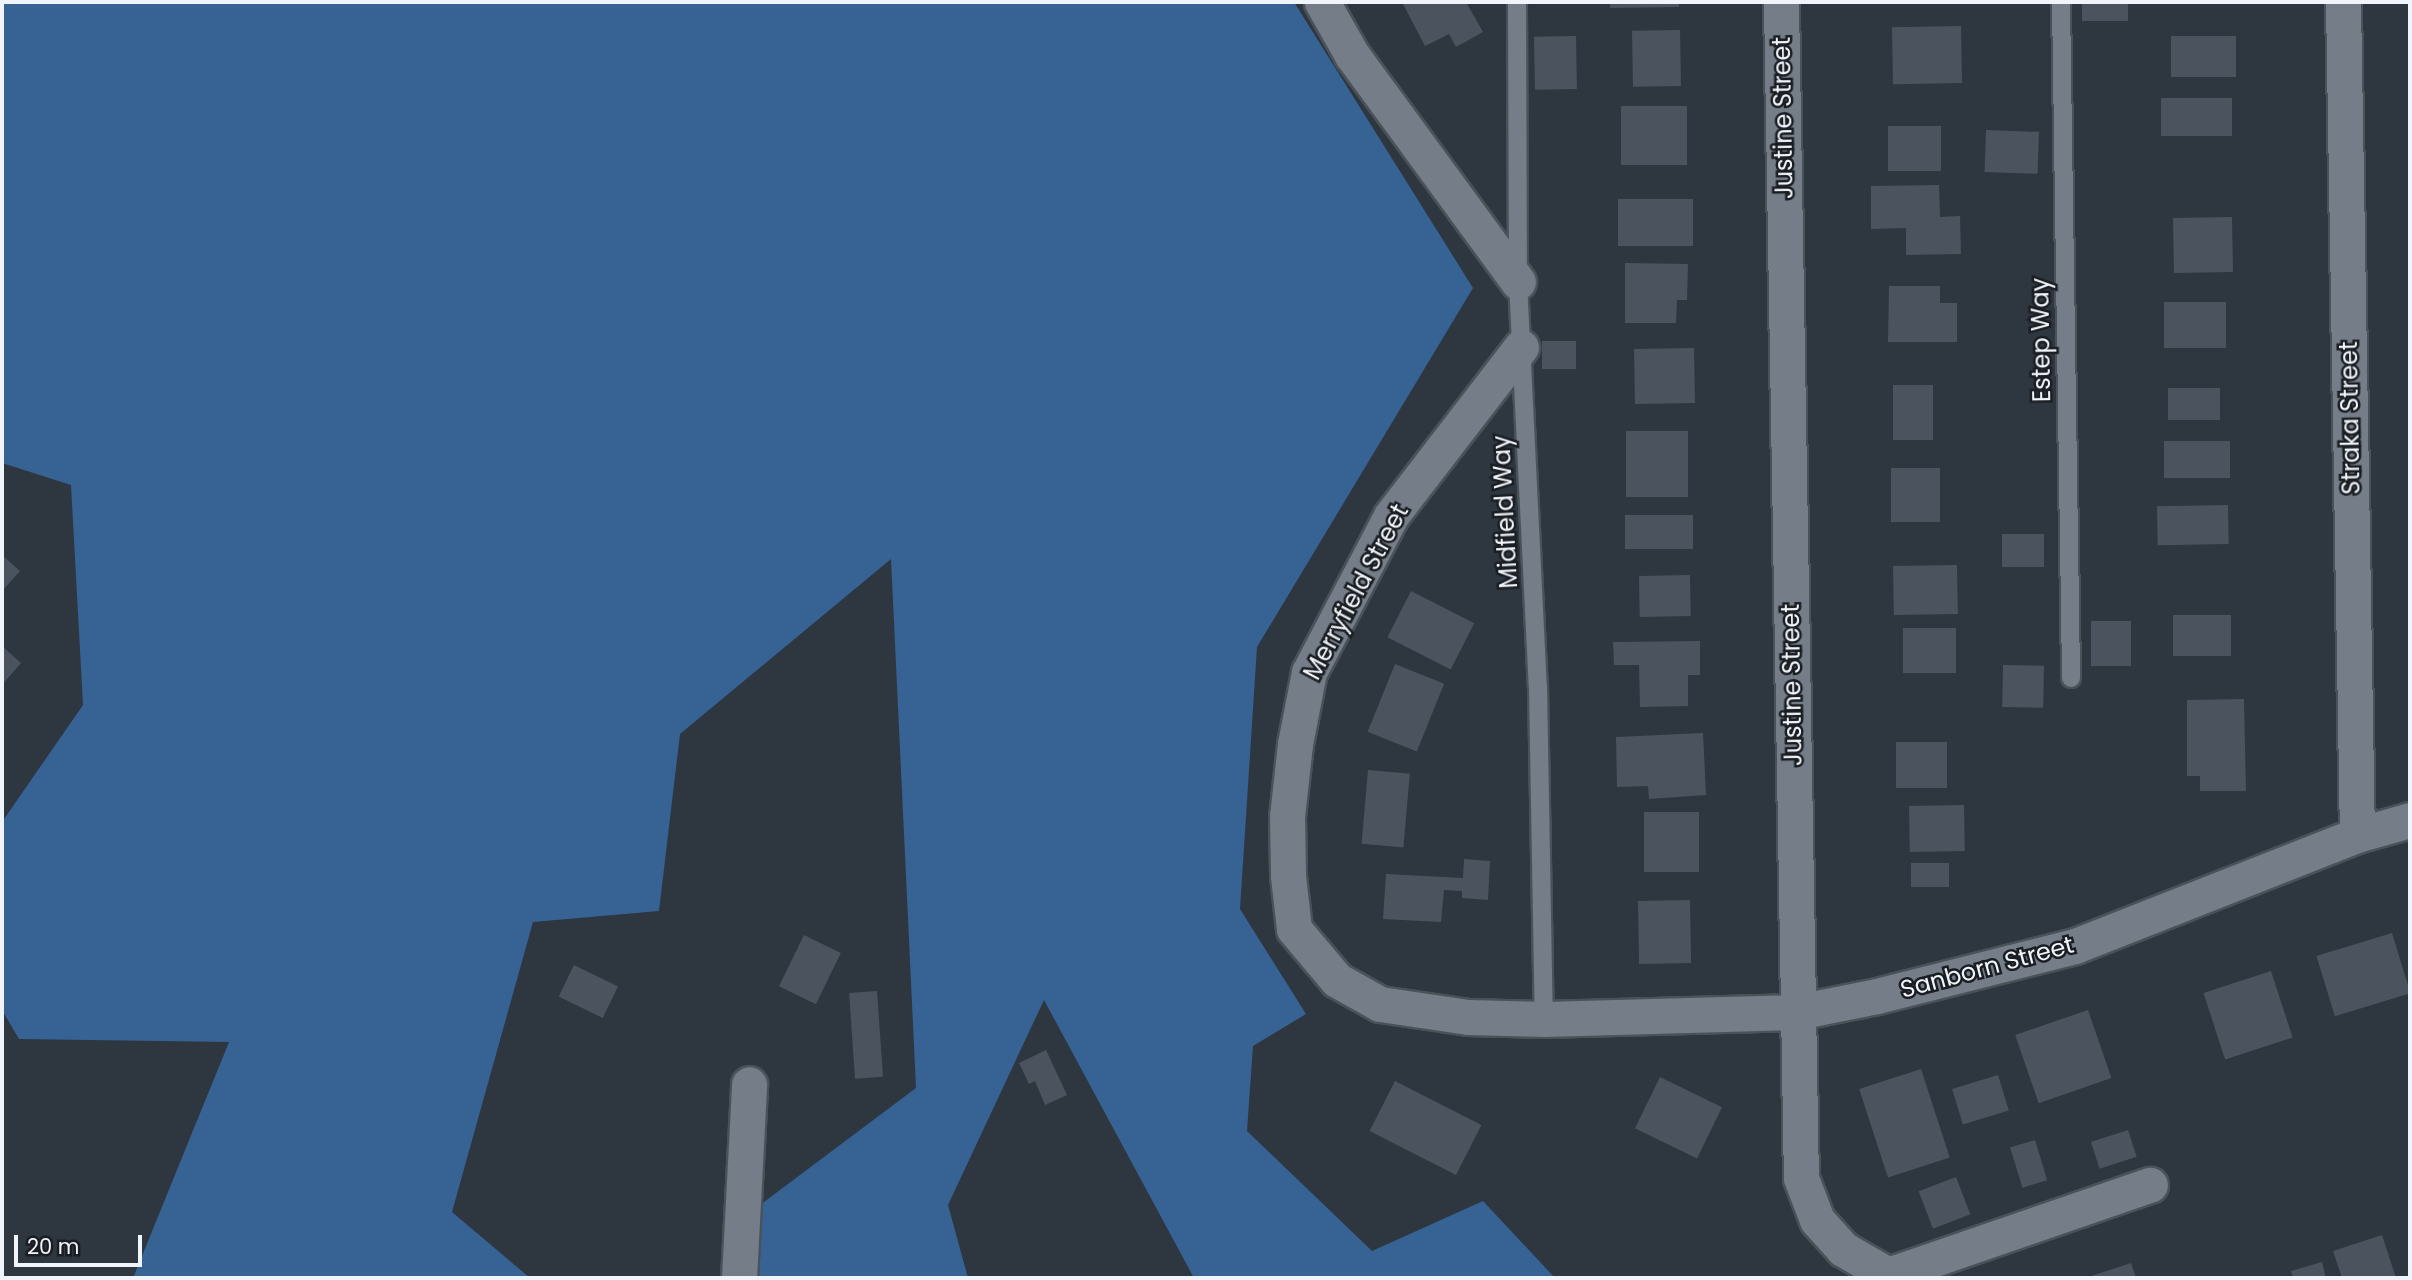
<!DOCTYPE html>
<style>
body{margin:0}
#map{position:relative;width:2412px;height:1280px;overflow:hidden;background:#2e3640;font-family:Poppins,sans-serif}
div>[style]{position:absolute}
.forest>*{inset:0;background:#376294}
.building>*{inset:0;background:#4b545e;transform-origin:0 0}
.roads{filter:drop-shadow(2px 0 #4a5259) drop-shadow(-2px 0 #4a5259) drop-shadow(0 2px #4a5259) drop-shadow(0 -2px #4a5259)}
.lane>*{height:18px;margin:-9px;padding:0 9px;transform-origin:9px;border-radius:9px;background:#747d88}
.street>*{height:35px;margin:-17.5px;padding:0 17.5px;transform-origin:17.5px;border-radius:17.5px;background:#747d88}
span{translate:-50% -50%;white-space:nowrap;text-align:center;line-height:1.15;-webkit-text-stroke:5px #1a1d22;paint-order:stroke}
.street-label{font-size:24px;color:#f0f5fb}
.frame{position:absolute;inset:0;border:4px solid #f0f5fb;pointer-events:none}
.scale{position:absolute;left:14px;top:1235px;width:128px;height:32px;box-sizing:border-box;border:4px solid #f0f5fb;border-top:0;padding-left:9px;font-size:21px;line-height:24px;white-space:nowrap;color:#f0f5fb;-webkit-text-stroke:5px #1a1d22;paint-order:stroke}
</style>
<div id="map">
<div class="forest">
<i style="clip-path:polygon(2px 2px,1294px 2px,1473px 288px,1257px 647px,1240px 909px,1306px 1014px,1253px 1046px,1247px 1131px,1372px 1251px,1483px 1201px,1555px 1278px,1194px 1278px,1044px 1000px,948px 1205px,968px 1278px,744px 1278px,740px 1220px,916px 1088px,891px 559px,680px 734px,659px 911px,533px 922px,452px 1212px,530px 1278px,133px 1278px,229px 1042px,19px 1039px,2px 1010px,2px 822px,83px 705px,71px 485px,2px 463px)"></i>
</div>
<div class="building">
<i style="clip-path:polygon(1402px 2px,1466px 2px,1483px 32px,1456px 47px,1449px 34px,1425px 46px)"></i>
<i style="clip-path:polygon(1610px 2px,1679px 2px,1679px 7px,1610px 8px)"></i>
<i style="left:2082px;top:2px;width:46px;height:19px"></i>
<i style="left:1961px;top:26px;width:57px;height:69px;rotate:89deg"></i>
<i style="left:1680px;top:30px;width:56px;height:48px;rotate:89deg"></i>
<i style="left:1576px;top:36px;width:53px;height:42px;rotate:89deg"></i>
<i style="left:2236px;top:36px;width:41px;height:65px;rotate:90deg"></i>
<i style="left:2232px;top:98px;width:38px;height:71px;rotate:90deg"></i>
<i style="left:1687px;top:106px;width:59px;height:66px;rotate:90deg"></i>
<i style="left:1941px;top:126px;width:45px;height:53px;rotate:90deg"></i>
<i style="left:1986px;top:130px;width:53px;height:42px;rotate:2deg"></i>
<i style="clip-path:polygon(1939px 185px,1940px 217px,1960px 216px,1961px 254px,1906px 255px,1906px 228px,1871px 229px,1871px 186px)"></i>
<i style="left:1693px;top:199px;width:47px;height:75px;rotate:90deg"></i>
<i style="left:2232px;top:217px;width:55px;height:59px;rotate:89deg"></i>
<i style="clip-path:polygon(1625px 263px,1688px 264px,1687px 300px,1677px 300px,1676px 323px,1625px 323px)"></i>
<i style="clip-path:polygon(1889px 286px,1940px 286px,1940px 303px,1957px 303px,1957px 342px,1888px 342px)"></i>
<i style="left:2226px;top:302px;width:46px;height:62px;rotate:90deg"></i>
<i style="left:1542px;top:341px;width:34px;height:28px"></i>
<i style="left:1694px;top:348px;width:55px;height:60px;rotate:89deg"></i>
<i style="left:1893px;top:385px;width:40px;height:55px"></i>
<i style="left:2168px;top:388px;width:52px;height:32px"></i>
<i style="left:1626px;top:431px;width:62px;height:66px"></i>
<i style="left:2230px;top:441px;width:37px;height:66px;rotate:90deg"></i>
<i style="left:1891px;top:468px;width:49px;height:54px"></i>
<i style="left:2228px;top:505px;width:39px;height:71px;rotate:89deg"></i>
<i style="left:1625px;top:515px;width:68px;height:34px"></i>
<i style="left:2002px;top:534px;width:42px;height:33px"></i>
<i style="clip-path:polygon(2px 555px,20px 571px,2px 591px)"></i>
<i style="left:1957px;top:565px;width:49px;height:64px;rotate:89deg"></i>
<i style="left:1690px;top:575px;width:41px;height:51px;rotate:89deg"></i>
<i style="left:1411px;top:591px;width:71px;height:52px;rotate:27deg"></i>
<i style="left:2173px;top:615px;width:58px;height:41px"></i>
<i style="left:2091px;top:621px;width:40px;height:45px"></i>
<i style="left:1956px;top:628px;width:45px;height:53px;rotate:90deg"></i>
<i style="clip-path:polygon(1700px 641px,1700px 675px,1688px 675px,1688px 706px,1640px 707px,1639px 665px,1614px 665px,1613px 642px)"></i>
<i style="clip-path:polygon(2px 646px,21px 663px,2px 685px)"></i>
<i style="left:1395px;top:664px;width:53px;height:73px;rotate:22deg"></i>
<i style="left:2003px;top:665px;width:41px;height:42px;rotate:1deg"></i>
<i style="clip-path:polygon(2244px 699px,2246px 791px,2200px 791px,2200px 776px,2187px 776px,2187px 700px)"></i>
<i style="clip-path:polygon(1703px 733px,1706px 795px,1649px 799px,1648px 786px,1617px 787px,1616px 737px)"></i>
<i style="left:1896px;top:742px;width:51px;height:46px"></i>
<i style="left:1368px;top:770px;width:42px;height:74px;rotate:5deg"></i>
<i style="left:1964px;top:805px;width:46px;height:55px;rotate:89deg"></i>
<i style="left:1644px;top:812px;width:55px;height:60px"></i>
<i style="clip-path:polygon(1464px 859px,1490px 861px,1488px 900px,1462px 898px,1462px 891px,1444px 890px,1441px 922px,1383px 919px,1386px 874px,1463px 878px)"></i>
<i style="left:1911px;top:863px;width:38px;height:24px"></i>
<i style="left:1690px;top:900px;width:63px;height:52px;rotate:89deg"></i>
<i style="left:2392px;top:933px;width:63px;height:79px;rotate:73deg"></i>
<i style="left:804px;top:935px;width:41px;height:57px;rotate:26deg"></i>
<i style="left:574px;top:965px;width:49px;height:35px;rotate:26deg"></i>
<i style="left:2271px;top:971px;width:70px;height:71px;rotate:72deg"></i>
<i style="left:877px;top:991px;width:86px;height:28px;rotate:86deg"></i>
<i style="left:2088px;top:1010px;width:72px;height:77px;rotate:71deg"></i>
<i style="clip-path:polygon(1046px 1050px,1067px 1095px,1045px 1105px,1035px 1081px,1029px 1084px,1019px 1063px)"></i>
<i style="left:1921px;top:1069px;width:93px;height:65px;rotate:72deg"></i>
<i style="left:1998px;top:1075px;width:37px;height:48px;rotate:73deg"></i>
<i style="left:1660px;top:1077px;width:69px;height:57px;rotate:26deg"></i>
<i style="left:1395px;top:1081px;width:97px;height:56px;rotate:27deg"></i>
<i style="left:2128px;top:1130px;width:28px;height:39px;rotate:72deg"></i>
<i style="left:2035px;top:1140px;width:42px;height:26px;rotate:73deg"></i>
<i style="left:1956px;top:1177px;width:40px;height:40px;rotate:69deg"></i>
<i style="clip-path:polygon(2382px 1235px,2396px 1278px,2342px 1278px,2333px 1251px)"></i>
<i style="clip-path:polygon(2322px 1262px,2326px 1278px,2293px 1278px,2291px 1271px)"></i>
<i style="clip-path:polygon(2131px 1263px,2136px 1278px,2085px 1278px)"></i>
</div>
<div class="roads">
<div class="lane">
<i style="left:1517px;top:2px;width:280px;rotate:89.8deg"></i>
<i style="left:1518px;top:282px;width:405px;rotate:87.2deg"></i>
<i style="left:1538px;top:687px;width:332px;rotate:89deg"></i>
<i style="left:2061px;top:2px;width:676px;rotate:89.15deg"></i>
</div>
<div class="street">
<i style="left:1322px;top:2px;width:61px;rotate:60.5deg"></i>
<i style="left:1352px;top:55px;width:281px;rotate:53.8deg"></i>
<i style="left:1781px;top:2px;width:1176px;rotate:89.03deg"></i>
<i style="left:1801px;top:1178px;width:45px;rotate:69.1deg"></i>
<i style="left:1817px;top:1220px;width:39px;rotate:48deg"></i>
<i style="left:1843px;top:1249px;width:52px;rotate:30deg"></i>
<i style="left:1888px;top:1275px;width:277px;rotate:-19deg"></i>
<i style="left:2343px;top:2px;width:833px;rotate:89.04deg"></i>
<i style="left:1521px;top:347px;width:213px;rotate:127.6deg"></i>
<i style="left:1391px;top:516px;width:176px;rotate:117.7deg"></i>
<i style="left:1309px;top:672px;width:73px;rotate:101deg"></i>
<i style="left:1295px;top:744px;width:72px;rotate:96.3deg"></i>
<i style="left:1287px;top:816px;width:60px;rotate:89deg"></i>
<i style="left:1288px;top:876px;width:53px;rotate:83.5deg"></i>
<i style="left:1294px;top:929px;width:67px;rotate:49.9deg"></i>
<i style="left:1337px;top:980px;width:49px;rotate:29.2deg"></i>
<i style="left:1380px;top:1004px;width:89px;rotate:8.4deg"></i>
<i style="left:1468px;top:1017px;width:76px;rotate:1.5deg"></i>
<i style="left:1544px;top:1019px;width:253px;rotate:-1.6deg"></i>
<i style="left:1797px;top:1012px;width:82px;rotate:-11.3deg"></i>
<i style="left:1877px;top:996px;width:204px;rotate:-14.2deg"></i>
<i style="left:2075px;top:946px;width:303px;rotate:-21.5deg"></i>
<i style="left:2357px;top:835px;width:55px;rotate:-15.8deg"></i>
<i style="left:739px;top:1278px;width:194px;rotate:-87deg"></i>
</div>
</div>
<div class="street-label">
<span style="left:1783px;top:118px;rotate:-91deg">Justine Street</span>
<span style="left:2041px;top:340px;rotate:-91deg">Estep Way</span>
<span style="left:2350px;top:418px;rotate:-91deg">Straka Street</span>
<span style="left:1505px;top:512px;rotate:-93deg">Midfield Way</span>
<span style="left:1356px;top:592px;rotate:-62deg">Merryfield Street</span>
<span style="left:1792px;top:685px;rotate:-91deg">Justine Street</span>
<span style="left:1987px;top:967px;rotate:-15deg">Sanborn Street</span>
</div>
<div class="frame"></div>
<div class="scale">20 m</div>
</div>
